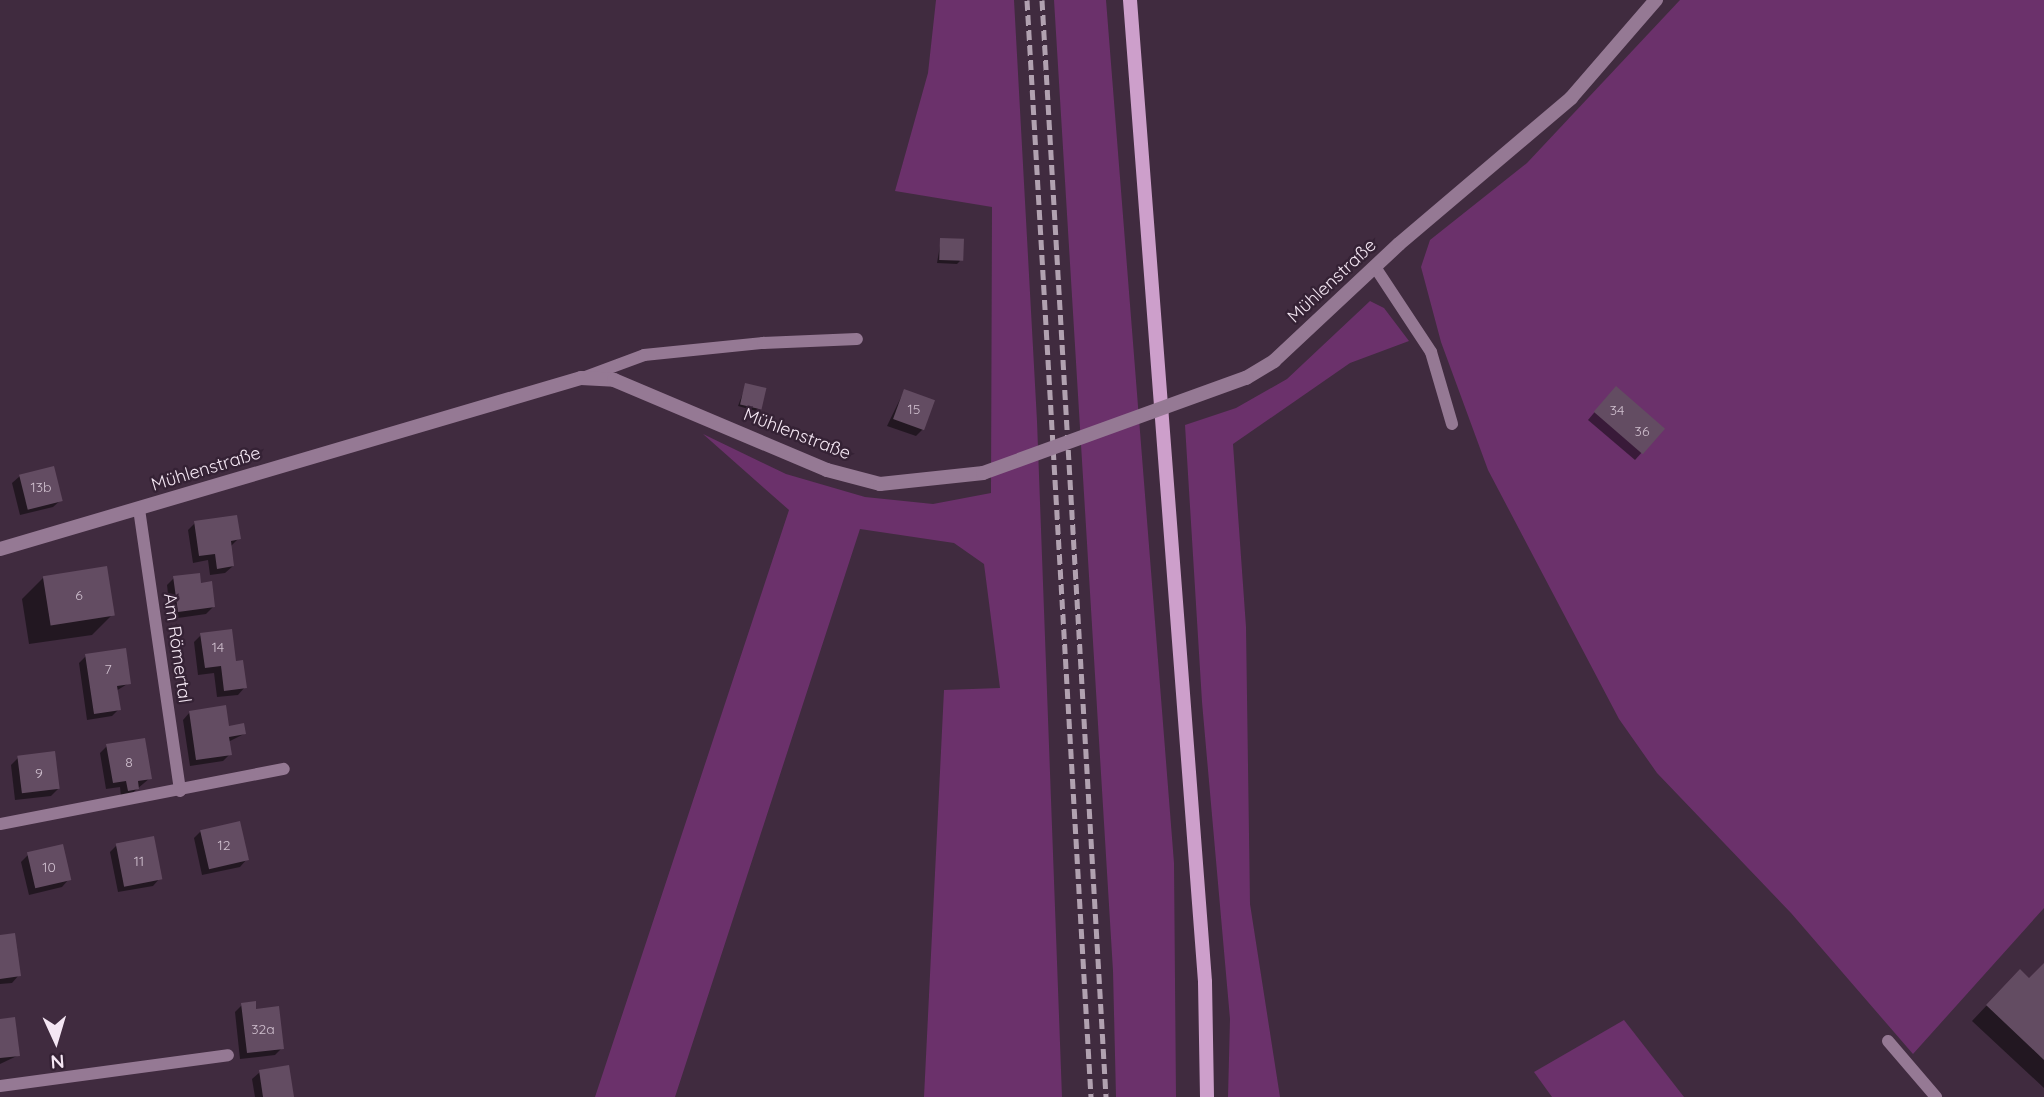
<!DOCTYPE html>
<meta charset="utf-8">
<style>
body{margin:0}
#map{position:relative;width:2044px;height:1097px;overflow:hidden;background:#402b3f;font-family:Quicksand,sans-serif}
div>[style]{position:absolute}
.green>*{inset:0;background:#6b316b}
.shadow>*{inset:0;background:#0007}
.building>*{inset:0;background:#634c62;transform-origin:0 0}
.lane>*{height:12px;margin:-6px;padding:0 6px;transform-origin:6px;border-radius:6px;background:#957994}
.street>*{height:14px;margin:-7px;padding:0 7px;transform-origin:7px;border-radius:7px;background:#957994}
.secondary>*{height:14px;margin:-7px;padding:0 7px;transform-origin:7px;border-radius:7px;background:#cd9fcb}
.rail>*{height:5px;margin-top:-2.5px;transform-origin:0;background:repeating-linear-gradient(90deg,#b1a1b0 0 10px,transparent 0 15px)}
.street-bridge>*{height:14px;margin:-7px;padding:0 7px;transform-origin:7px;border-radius:7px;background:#957994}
span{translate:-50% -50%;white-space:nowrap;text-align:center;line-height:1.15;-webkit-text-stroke:5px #352235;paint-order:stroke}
.number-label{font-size:14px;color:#d0c0cf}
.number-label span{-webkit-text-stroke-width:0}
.street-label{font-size:18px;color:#f4e6f3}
.north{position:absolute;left:21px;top:1006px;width:70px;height:70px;-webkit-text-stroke:5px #352235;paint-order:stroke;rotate:176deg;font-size:19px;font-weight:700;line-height:28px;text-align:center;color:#f4e6f3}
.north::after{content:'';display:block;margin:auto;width:24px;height:32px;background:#f4e6f3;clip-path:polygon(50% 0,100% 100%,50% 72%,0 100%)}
</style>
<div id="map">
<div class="green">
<i style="clip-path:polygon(936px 0,1014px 0,1037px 421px,1062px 1097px,924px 1097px,944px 690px,1000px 688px,984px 564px,954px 543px,860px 529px,675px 1097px,595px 1097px,789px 510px,703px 434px,786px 474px,865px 497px,933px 504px,991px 493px,992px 207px,895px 191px,928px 73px)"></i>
<i style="clip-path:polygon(1054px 0,1106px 0,1174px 863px,1176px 1097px,1116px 1097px,1113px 971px)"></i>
<i style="clip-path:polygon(1680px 0,2044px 0,2044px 908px,1913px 1054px,1791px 913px,1657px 773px,1619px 719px,1488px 470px,1441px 342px,1421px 267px,1430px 240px,1527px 163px)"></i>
<i style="clip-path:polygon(1370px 301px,1384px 308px,1409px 341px,1350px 363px,1233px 444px,1246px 627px,1250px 904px,1280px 1097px,1228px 1097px,1230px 1019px,1202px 702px,1185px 425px,1236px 408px,1287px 379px)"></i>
<i style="clip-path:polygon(1624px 1020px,1684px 1097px,1552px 1097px,1534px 1072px)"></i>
</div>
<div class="shadow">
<i style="clip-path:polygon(941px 240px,960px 261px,957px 264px,937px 263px)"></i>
<i style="clip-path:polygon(746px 385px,759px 407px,756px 411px,738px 406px)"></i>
<i style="clip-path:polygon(904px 391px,923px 429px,916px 436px,887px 426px)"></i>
<i style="clip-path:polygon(1609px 395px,1663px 429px,1635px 460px,1588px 420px)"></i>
<i style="clip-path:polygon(20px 476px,61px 500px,53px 507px,20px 515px,12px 483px)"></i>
<i style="clip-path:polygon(195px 523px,239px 538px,231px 546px,233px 566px,225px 573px,210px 575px,208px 560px,193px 563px,188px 530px)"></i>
<i style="clip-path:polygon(44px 577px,113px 614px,92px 635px,29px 644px,22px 599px)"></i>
<i style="clip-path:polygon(174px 578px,213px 607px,206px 614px,171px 619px,167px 585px)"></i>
<i style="clip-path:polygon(201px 635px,234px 663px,245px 687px,238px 695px,217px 697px,214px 673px,198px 675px,194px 642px)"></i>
<i style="clip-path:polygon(86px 656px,129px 683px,116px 691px,119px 709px,112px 716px,87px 720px,79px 663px)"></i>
<i style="clip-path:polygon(190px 712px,244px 734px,228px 742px,230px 754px,223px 761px,190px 766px,183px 720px)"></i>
<i style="clip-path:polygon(107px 746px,150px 778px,130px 795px,121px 797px,120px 787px,106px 789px,100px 753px)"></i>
<i style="clip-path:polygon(18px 758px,58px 789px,51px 796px,15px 800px,11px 765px)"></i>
<i style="clip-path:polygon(201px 831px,247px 859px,240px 867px,202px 875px,194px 838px)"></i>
<i style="clip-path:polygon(117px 845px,160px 878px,153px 886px,118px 892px,110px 852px)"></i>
<i style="clip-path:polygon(28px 855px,69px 879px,62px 887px,29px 895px,21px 862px)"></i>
<i style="clip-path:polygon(0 937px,19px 975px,12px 983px,0 984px)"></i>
<i style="clip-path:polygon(2044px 964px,2044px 1088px,1972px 1021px,2005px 986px,2029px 980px)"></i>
<i style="clip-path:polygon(242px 1005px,255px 1011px,282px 1048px,275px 1055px,240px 1059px,235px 1012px)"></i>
<i style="clip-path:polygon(0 1021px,19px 1055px,0 1064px)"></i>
<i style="clip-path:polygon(260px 1072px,292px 1097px,255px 1097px,252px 1079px)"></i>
</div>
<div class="building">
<i style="left:940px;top:238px;width:24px;height:22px;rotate:2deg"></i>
<i style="left:745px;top:383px;width:22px;height:22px;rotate:13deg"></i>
<i style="left:1616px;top:386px;width:65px;height:34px;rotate:41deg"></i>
<i style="left:904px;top:389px;width:33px;height:32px;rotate:20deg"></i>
<i style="left:54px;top:466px;width:36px;height:36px;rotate:76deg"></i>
<i style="clip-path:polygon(237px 515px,241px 539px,231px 541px,234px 566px,217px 569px,215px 554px,199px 556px,194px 521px)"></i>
<i style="left:107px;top:566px;width:50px;height:65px;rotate:81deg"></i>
<i style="clip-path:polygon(200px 573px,201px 583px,212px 581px,215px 607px,178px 612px,173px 576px)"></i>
<i style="clip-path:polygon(232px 629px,236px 661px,243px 660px,247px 688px,224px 691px,221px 666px,205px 668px,200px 633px)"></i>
<i style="clip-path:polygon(126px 648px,131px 684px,117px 686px,121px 710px,94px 714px,85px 654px)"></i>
<i style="clip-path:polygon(226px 705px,229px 726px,244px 723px,246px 734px,229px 737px,232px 755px,196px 760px,189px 711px)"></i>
<i style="clip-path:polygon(145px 738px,152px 779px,138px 781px,139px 789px,128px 791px,126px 781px,113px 783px,106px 744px)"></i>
<i style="left:55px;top:751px;width:38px;height:38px;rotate:83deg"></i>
<i style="left:240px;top:821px;width:40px;height:41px;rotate:77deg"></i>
<i style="left:154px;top:836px;width:44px;height:39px;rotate:79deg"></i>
<i style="left:63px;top:844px;width:37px;height:37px;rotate:77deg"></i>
<i style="clip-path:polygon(15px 933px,21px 976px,0 979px,0 935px)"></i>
<i style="clip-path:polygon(2044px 963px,2044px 1060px,1986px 1005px,2020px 969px,2029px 978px)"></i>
<i style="clip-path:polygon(256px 1001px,256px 1009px,279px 1006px,284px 1049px,247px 1053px,241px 1003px)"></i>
<i style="clip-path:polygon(15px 1017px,20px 1056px,0 1058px,0 1019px)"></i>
<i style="clip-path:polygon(289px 1065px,294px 1097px,263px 1097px,259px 1070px)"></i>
</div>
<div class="lane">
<i style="left:1375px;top:267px;width:102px;rotate:56.6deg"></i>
<i style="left:1431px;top:352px;width:75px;rotate:73.7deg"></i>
<i style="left:585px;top:377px;width:63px;rotate:-20.4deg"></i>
<i style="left:644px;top:355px;width:120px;rotate:-5.8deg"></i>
<i style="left:763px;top:343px;width:94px;rotate:-2.4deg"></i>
<i style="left:139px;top:509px;width:285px;rotate:81.7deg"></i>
<i style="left:0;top:824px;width:289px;rotate:-11deg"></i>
<i style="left:1888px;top:1041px;width:74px;rotate:49.4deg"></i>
<i style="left:0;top:1086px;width:230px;rotate:-7.7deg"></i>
</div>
<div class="street">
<i style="left:1246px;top:378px;width:33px;rotate:-31deg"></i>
<i style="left:1274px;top:361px;width:171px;rotate:-43.1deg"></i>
<i style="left:1399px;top:244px;width:226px;rotate:-40.3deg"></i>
<i style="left:1571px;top:98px;width:130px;rotate:-49.1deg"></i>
<i style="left:0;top:549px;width:606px;rotate:-16.4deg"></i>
<i style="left:581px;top:378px;width:33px;rotate:3deg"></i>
<i style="left:614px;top:380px;width:231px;rotate:22.9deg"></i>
<i style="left:827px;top:470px;width:55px;rotate:14.8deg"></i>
<i style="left:880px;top:484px;width:104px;rotate:-6.1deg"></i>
</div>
<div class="secondary">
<i style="left:1130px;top:0;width:985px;rotate:85.63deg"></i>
<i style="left:1205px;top:982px;width:115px;rotate:89deg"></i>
</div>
<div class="rail">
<i style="left:1027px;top:0;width:1099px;rotate:86.66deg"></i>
<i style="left:1042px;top:0;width:1099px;rotate:86.66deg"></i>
</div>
<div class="street-bridge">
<i style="left:983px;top:473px;width:280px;rotate:-19.9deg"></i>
</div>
<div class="number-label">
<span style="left:914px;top:409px">15</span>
<span style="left:1617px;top:410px">34</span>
<span style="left:1642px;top:431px">36</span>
<span style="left:41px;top:487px">13b</span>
<span style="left:79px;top:595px">6</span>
<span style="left:218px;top:647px">14</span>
<span style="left:108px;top:669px">7</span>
<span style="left:129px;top:762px">8</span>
<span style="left:39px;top:773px">9</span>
<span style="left:224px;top:845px">12</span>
<span style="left:139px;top:861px">11</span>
<span style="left:49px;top:867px">10</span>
<span style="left:263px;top:1029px">32a</span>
</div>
<div class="street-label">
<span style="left:1332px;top:281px;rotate:-43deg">Mühlenstraße</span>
<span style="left:797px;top:434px;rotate:21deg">Mühlenstraße</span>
<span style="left:206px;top:469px;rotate:-17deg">Mühlenstraße</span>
<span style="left:177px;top:648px;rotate:82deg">Am Römertal</span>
</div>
<div class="north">N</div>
</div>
